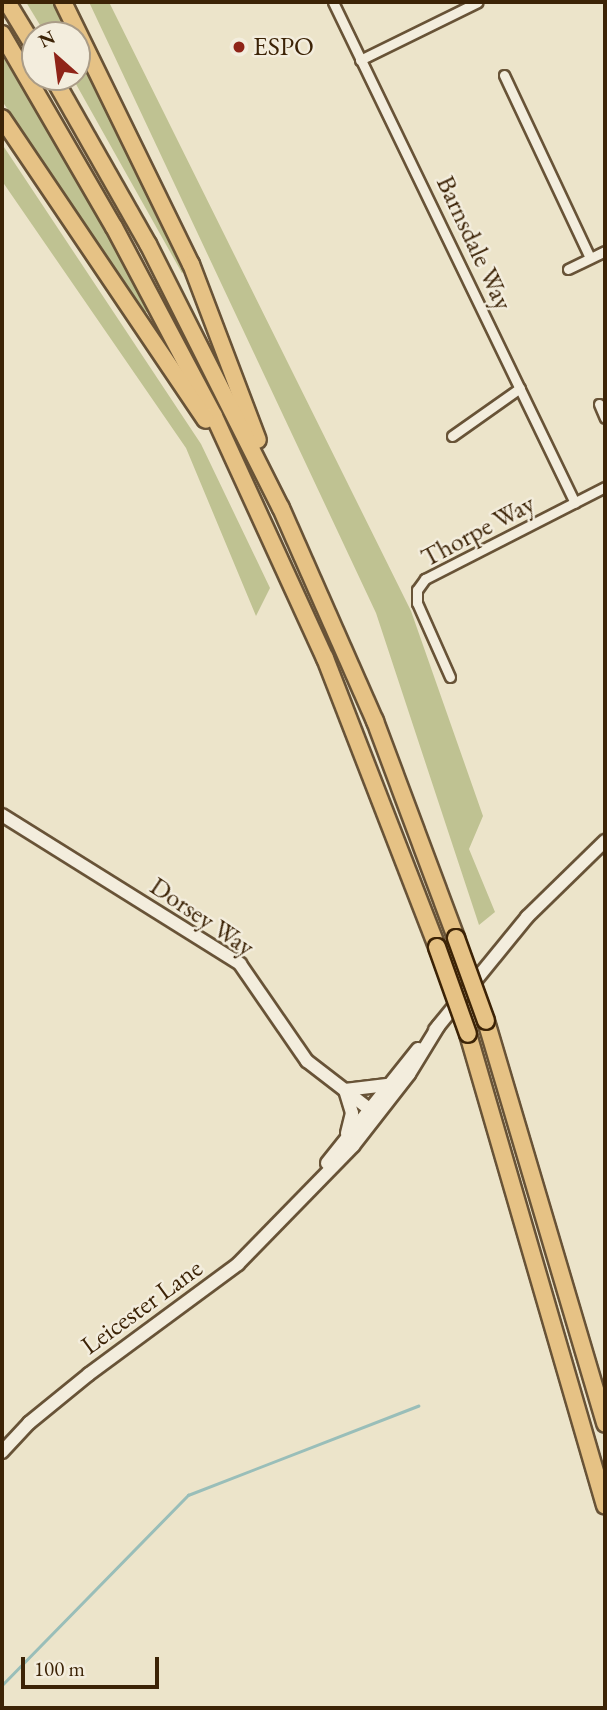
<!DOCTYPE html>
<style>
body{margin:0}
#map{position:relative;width:607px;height:1710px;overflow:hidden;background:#ece4ca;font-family:"EB Garamond",serif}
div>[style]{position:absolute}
.green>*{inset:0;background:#bfc292}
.stream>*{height:2.5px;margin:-1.25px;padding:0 1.25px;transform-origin:1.25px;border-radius:1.25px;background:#99beb9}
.roads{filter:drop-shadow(2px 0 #685337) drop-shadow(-2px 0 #685337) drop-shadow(0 2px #685337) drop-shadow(0 -2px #685337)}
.street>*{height:9px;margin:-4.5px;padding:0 4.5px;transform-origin:4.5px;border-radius:4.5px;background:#f3eddd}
.secondary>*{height:12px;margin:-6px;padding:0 6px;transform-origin:6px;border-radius:6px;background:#f3eddd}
.highway>*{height:16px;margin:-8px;padding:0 8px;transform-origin:8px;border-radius:8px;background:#e6c285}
.bridges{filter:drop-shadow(2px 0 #3c2306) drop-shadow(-2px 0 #3c2306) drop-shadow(0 2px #3c2306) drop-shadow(0 -2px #3c2306)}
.highway-bridge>*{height:16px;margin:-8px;padding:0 8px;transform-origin:8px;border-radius:8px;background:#e6c285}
.dots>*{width:19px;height:19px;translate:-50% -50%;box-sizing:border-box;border:4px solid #f3eddd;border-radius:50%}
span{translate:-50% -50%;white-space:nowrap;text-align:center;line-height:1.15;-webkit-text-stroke:5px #f3eddd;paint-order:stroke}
.poi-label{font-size:26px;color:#3c2306}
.left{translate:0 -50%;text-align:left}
.street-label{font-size:26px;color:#3c2306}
.frame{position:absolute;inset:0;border:4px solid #3c2306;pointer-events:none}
.north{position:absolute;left:21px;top:21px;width:70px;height:70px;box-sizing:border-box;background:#f3eddd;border:2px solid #aa9c87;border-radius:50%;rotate:332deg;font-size:19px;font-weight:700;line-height:28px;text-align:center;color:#3c2306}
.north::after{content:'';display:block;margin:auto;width:24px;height:32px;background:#8f2418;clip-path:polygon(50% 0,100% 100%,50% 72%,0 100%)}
.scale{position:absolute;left:21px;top:1657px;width:138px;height:32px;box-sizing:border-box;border:4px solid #3c2306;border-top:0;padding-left:9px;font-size:21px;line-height:24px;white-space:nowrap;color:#3c2306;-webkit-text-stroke:5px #f3eddd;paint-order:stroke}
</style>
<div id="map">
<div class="green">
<i style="clip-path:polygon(26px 2px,60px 2px,76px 35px,46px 35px)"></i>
<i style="clip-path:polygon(89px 2px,109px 2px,411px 611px,483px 816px,469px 849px,495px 912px,479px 925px,376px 613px)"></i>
<i style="clip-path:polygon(77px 37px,187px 270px,182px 273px,72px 77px,77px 77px)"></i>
<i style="clip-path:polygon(2px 55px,80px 186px,150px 310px,145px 313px,2px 101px)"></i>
<i style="clip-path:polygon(2px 144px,201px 444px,270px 588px,256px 616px,186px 448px,2px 181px)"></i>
</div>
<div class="stream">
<i style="left:2px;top:1685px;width:266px;rotate:-45.6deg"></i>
<i style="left:188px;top:1495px;width:247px;rotate:-21.2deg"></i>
</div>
<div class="roads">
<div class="street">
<i style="left:333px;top:2px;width:556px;rotate:64.22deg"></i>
<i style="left:360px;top:60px;width:131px;rotate:-26.2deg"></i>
<i style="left:504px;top:75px;width:202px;rotate:64.8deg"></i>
<i style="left:568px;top:269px;width:41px;rotate:-25.9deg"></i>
<i style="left:599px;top:404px;width:15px;rotate:67deg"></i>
<i style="left:452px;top:436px;width:83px;rotate:-35.2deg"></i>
<i style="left:450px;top:677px;width:81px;rotate:-114deg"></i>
<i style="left:417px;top:603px;width:13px;rotate:-90deg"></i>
<i style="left:417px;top:590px;width:14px;rotate:-54deg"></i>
<i style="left:425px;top:579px;width:202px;rotate:-27.1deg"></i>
</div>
<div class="secondary">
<i style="left:2px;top:815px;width:281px;rotate:32deg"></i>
<i style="left:240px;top:964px;width:118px;rotate:55.4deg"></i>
<i style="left:307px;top:1061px;width:88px;rotate:37.6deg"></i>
<i style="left:435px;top:1030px;width:146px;rotate:-50.8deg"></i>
<i style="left:527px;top:917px;width:109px;rotate:-44.3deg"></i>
<i style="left:345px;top:1090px;width:24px;rotate:73deg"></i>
<i style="left:352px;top:1113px;width:21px;rotate:104deg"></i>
<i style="left:345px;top:1090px;width:42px;rotate:-6.8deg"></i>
<i style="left:327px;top:1163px;width:146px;rotate:-51.4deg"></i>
<i style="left:2px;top:1452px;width:40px;rotate:-47deg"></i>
<i style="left:29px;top:1423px;width:77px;rotate:-39.2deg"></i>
<i style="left:89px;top:1374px;width:185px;rotate:-36.4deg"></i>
<i style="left:238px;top:1264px;width:165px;rotate:-45.7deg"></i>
<i style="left:353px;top:1146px;width:91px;rotate:-52.1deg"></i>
<i style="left:409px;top:1074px;width:57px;rotate:-58.5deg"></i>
</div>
<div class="highway">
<i style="left:7px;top:2px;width:54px;rotate:58.7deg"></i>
<i style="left:63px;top:2px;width:292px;rotate:64deg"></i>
<i style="left:191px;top:264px;width:188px;rotate:69.2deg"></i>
<i style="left:2px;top:34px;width:223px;rotate:59.9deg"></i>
<i style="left:114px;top:227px;width:214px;rotate:62.1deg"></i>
<i style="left:214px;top:416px;width:266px;rotate:65.4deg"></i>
<i style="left:325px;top:658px;width:310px;rotate:68.8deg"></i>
<i style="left:53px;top:77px;width:192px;rotate:60.4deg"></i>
<i style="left:148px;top:244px;width:296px;rotate:63.3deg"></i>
<i style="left:281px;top:508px;width:233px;rotate:66.2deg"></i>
<i style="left:375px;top:721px;width:232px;rotate:69.5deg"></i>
<i style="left:2px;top:118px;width:364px;rotate:56deg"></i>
<i style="left:486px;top:1021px;width:420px;rotate:73.5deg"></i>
<i style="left:468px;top:1034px;width:491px;rotate:73.8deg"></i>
</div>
</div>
<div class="bridges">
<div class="highway-bridge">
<i style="left:456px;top:938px;width:88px;rotate:70.1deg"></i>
<i style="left:437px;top:947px;width:92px;rotate:70.4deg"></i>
</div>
</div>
<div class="dots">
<i style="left:239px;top:47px;background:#8f2418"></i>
</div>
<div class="poi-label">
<span class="left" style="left:253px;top:47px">ESPO</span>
</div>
<div class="street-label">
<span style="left:474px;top:243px;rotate:65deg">Barnsdale Way</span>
<span style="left:478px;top:531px;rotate:-28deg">Thorpe Way</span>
<span style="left:202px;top:917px;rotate:34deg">Dorsey Way</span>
<span style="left:142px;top:1307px;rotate:-36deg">Leicester Lane</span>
</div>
<div class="frame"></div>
<div class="north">N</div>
<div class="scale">100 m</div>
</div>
